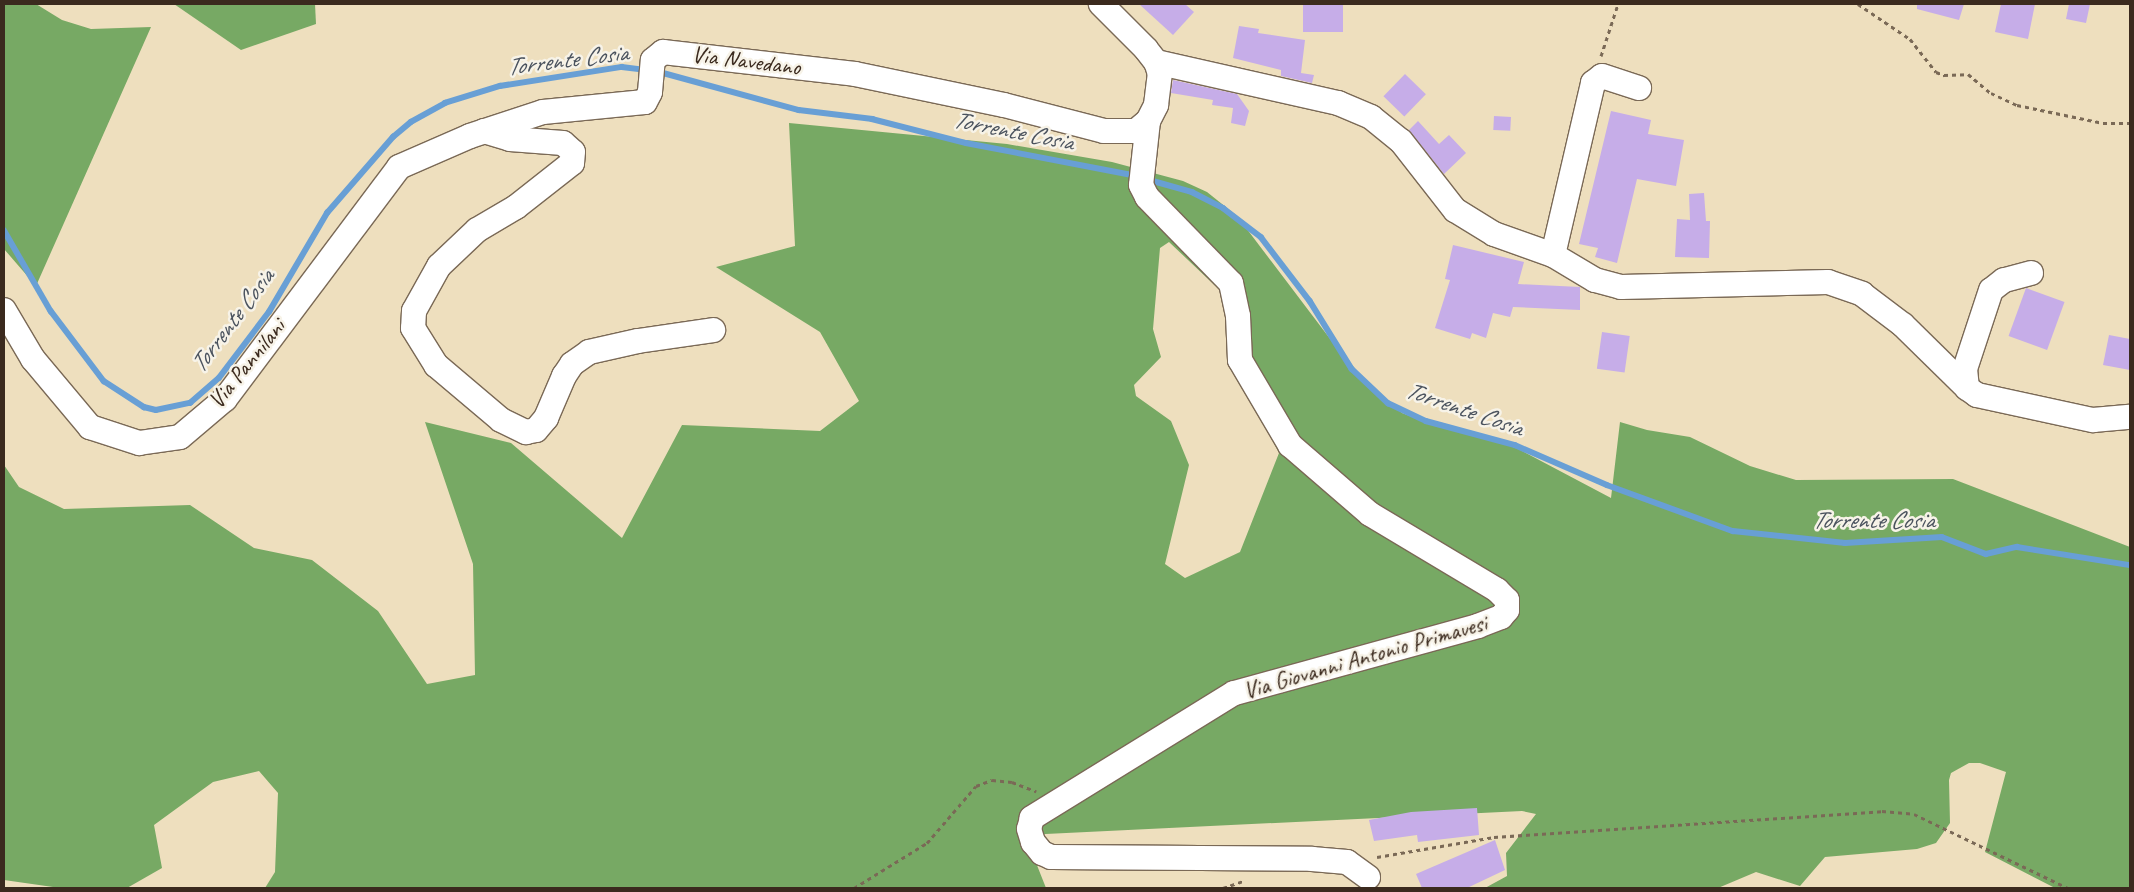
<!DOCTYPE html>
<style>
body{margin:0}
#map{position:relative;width:2134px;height:892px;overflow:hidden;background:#eedfbe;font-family:Caveat,sans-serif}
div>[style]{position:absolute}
.forest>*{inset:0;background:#77a964}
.stream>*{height:5.5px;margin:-2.75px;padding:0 2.75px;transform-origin:2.75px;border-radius:2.75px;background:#689fd5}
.building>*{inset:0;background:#c6ade8;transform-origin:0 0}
.path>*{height:3px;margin-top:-1.5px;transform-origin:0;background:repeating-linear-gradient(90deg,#7a6956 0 4px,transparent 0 8px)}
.roads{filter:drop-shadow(1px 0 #7a6956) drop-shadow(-1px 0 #7a6956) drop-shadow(0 1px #7a6956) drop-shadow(0 -1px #7a6956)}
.minor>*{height:24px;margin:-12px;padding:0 12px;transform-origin:12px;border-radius:12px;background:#fff}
span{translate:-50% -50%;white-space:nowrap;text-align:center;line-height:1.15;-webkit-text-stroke:5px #f7f3e8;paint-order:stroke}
.street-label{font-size:24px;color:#3b2a1e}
.water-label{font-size:25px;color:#4b535e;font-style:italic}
.frame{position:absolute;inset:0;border:5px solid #3b2a1e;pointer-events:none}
</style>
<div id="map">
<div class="forest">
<i style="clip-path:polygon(4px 4px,36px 4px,62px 20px,91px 29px,151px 27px,36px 286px,4px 249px)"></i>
<i style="clip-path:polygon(174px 4px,315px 4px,316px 24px,241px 50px)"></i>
<i style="clip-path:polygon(evenodd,789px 123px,1007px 144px,1112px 162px,1183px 181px,1207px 192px,1237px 216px,1340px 352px,1379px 395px,1402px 413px,1436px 426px,1511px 445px,1611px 498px,1620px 422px,1647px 430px,1690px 437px,1750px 466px,1796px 480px,1953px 479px,2130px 547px,2130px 888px,2055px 888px,1985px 852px,2006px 772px,1980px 763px,1969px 763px,1951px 773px,1949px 780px,1950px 823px,1936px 843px,1917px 849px,1825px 857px,1800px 886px,1756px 872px,1718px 888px,1485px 888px,1507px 876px,1506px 853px,1536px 814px,1522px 811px,1025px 835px,1046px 888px,265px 888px,275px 872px,278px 793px,259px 771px,213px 782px,154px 825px,162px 868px,127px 888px,60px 888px,4px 880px,4px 465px,19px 487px,64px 509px,190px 505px,254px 548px,312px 560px,378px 611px,427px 684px,475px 675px,473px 564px,425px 422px,511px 443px,622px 538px,682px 425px,820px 431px,859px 401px,820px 332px,716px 267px,795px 246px,789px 123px,1169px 242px,1225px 295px,1227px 347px,1233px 366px,1279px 453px,1240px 552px,1185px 578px,1165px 564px,1189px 465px,1171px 421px,1136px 396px,1134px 385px,1161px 357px,1153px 329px,1160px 248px,1169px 242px)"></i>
</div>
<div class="stream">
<i style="left:656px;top:71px;width:148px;rotate:15.3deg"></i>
<i style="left:799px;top:110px;width:74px;rotate:7deg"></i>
<i style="left:872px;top:119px;width:97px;rotate:14.3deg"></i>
<i style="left:966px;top:143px;width:174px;rotate:10.9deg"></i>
<i style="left:1146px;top:179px;width:48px;rotate:15.8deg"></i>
<i style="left:1192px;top:192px;width:35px;rotate:27deg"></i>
<i style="left:1223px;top:208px;width:48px;rotate:37.3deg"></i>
<i style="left:1261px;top:237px;width:81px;rotate:52.6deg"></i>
<i style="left:1310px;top:301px;width:80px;rotate:58.3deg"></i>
<i style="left:1352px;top:369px;width:50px;rotate:43.4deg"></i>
<i style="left:1388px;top:403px;width:42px;rotate:25.3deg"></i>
<i style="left:1426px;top:421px;width:92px;rotate:15.1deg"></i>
<i style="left:1515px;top:445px;width:100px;rotate:23.5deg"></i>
<i style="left:1607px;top:485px;width:134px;rotate:20.1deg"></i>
<i style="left:1733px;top:531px;width:113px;rotate:6.1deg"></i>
<i style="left:1845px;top:543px;width:97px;rotate:-3.5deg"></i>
<i style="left:1942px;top:537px;width:47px;rotate:21.1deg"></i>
<i style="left:1986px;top:554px;width:32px;rotate:-13deg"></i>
<i style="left:2017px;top:547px;width:114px;rotate:9.1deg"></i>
<i style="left:4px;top:230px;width:94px;rotate:59.9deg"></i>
<i style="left:51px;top:311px;width:88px;rotate:52.9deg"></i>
<i style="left:104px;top:381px;width:48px;rotate:33deg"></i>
<i style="left:144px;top:407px;width:12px;rotate:14deg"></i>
<i style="left:156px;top:410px;width:35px;rotate:-12deg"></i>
<i style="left:190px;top:403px;width:38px;rotate:-41deg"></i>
<i style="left:219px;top:378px;width:83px;rotate:-52.9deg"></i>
<i style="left:269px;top:312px;width:115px;rotate:-59.6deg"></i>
<i style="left:327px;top:213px;width:101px;rotate:-49deg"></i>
<i style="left:393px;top:137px;width:23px;rotate:-40deg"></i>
<i style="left:411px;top:122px;width:39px;rotate:-29deg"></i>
<i style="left:445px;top:103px;width:58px;rotate:-17.2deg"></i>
<i style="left:500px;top:86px;width:123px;rotate:-8.9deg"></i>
<i style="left:622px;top:67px;width:25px;rotate:7deg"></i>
</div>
<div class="building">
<i style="clip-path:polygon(1139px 4px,1185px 4px,1194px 12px,1173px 35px)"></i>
<i style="left:1303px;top:4px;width:40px;height:28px"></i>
<i style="clip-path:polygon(1917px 4px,1964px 4px,1959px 20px,1917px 9px)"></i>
<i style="clip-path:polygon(2001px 4px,2035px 4px,2028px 39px,1995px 32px)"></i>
<i style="clip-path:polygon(2069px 4px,2090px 4px,2086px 23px,2066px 19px)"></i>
<i style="clip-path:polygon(1239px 26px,1259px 29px,1258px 33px,1305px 40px,1301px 73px,1314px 75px,1312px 83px,1281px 76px,1281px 70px,1233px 58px)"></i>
<i style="left:1405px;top:74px;width:29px;height:31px;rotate:44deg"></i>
<i style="clip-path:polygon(1173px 80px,1237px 94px,1249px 111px,1245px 126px,1231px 123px,1233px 108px,1212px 105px,1213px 100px,1171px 93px)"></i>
<i style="clip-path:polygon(1611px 111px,1651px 120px,1648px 134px,1684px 140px,1676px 186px,1637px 179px,1617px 263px,1595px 257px,1598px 248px,1579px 244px)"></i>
<i style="left:1494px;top:116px;width:17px;height:14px;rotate:3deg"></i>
<i style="clip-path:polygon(1418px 121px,1439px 144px,1449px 135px,1466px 153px,1444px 174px,1409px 130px)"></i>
<i style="clip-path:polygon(1704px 193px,1706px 221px,1710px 221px,1709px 258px,1675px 257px,1677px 219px,1690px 220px,1689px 194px)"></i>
<i style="clip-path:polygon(1453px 245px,1524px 262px,1518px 284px,1580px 287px,1580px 310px,1513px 307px,1510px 317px,1493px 313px,1486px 338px,1472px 333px,1470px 339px,1435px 328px,1450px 280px,1445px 279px)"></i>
<i style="left:2026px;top:288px;width:41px;height:51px;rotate:20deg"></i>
<i style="left:1602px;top:332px;width:28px;height:37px;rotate:8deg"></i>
<i style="clip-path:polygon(2109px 335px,2130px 339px,2130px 370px,2103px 365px)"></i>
<i style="clip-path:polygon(1477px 808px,1479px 835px,1418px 842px,1417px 835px,1374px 841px,1369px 820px,1411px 812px)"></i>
<i style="clip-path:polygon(1495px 840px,1505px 870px,1467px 888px,1422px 888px,1416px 874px)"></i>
</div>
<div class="path">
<i style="left:1858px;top:4px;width:63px;rotate:33.9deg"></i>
<i style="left:1910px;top:39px;width:42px;rotate:51.8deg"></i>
<i style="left:1936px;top:72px;width:9px;rotate:21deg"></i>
<i style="left:1944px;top:75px;width:24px;rotate:-2deg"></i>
<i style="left:1968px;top:74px;width:30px;rotate:40deg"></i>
<i style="left:1991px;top:93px;width:29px;rotate:25deg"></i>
<i style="left:2017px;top:105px;width:88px;rotate:11.8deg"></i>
<i style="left:2103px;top:123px;width:27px"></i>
<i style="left:1601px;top:56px;width:55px;rotate:-71.9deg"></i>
<i style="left:1377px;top:857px;width:119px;rotate:-9.7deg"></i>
<i style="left:1494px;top:837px;width:389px;rotate:-3.8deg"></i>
<i style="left:1882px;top:811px;width:32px;rotate:5deg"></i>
<i style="left:1914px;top:814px;width:171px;rotate:25.7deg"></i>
<i style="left:854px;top:888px;width:86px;rotate:-31.7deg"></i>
<i style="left:927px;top:843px;width:75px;rotate:-49.3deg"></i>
<i style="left:976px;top:786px;width:17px;rotate:-21deg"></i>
<i style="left:992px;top:780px;width:20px;rotate:6deg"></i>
<i style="left:1012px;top:782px;width:26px;rotate:21deg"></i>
<i style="left:1223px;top:888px;width:21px;rotate:-19deg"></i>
</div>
<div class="roads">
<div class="minor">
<i style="left:1156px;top:62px;width:187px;rotate:12.7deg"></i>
<i style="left:1338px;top:103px;width:36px;rotate:23deg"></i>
<i style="left:1371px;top:117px;width:38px;rotate:39deg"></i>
<i style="left:1401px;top:141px;width:88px;rotate:52deg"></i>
<i style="left:1455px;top:210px;width:46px;rotate:31.6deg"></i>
<i style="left:1494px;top:234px;width:63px;rotate:19.6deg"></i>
<i style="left:1553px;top:255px;width:49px;rotate:30.8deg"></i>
<i style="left:1595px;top:280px;width:27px;rotate:15deg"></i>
<i style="left:1621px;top:287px;width:207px;rotate:-1.4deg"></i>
<i style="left:1828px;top:282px;width:36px;rotate:19deg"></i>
<i style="left:1862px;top:294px;width:51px;rotate:37.1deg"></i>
<i style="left:1903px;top:325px;width:90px;rotate:44.5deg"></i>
<i style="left:1148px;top:121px;width:64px;rotate:96.2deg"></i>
<i style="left:1141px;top:185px;width:13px;rotate:63deg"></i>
<i style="left:1147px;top:197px;width:120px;rotate:45.7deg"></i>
<i style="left:1231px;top:283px;width:34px;rotate:78deg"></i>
<i style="left:1238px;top:316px;width:44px;rotate:87.4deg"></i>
<i style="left:1240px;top:360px;width:99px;rotate:59.5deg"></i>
<i style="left:1290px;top:445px;width:106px;rotate:40.8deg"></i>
<i style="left:1370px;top:514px;width:148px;rotate:30.9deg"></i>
<i style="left:1497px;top:590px;width:14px;rotate:45deg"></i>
<i style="left:1507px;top:600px;width:10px;rotate:90deg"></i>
<i style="left:1507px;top:610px;width:9px;rotate:131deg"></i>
<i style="left:1501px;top:617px;width:25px;rotate:159deg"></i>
<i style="left:1478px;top:626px;width:253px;rotate:164.6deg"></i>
<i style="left:1234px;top:693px;width:238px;rotate:148.3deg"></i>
<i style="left:1032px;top:818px;width:11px;rotate:105deg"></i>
<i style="left:1029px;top:829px;width:14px;rotate:73deg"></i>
<i style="left:1033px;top:842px;width:14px;rotate:51deg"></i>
<i style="left:1042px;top:853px;width:10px;rotate:24deg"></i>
<i style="left:1051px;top:857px;width:261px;rotate:0.4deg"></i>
<i style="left:1312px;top:859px;width:35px;rotate:5deg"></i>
<i style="left:1347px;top:862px;width:26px;rotate:36deg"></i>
<i style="left:484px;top:131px;width:27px;rotate:17deg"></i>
<i style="left:510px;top:139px;width:53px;rotate:4.3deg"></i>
<i style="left:563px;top:143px;width:13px;rotate:42deg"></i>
<i style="left:573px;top:152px;width:11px;rotate:95deg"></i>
<i style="left:572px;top:163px;width:71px;rotate:141.8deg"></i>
<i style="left:516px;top:207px;width:45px;rotate:149.5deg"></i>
<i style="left:477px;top:230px;width:52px;rotate:136.5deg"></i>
<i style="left:439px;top:266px;width:51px;rotate:119.1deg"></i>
<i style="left:414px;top:311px;width:17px;rotate:93deg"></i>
<i style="left:413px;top:328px;width:44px;rotate:58.1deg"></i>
<i style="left:436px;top:365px;width:85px;rotate:40.2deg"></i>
<i style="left:501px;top:420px;width:28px;rotate:26deg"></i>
<i style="left:526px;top:432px;width:10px;rotate:-11deg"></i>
<i style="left:536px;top:430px;width:16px;rotate:-50deg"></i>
<i style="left:546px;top:418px;width:46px;rotate:-66.8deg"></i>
<i style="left:564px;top:376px;width:14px;rotate:-56deg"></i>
<i style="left:572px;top:364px;width:21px;rotate:-35deg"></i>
<i style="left:589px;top:352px;width:50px;rotate:-12.7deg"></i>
<i style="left:638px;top:341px;width:76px;rotate:-8.3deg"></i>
<i style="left:1553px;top:255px;width:177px;rotate:-76.9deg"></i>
<i style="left:1593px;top:83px;width:11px;rotate:-38deg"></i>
<i style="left:1602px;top:76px;width:39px;rotate:18deg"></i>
<i style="left:2031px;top:273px;width:28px;rotate:165deg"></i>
<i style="left:2004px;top:280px;width:16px;rotate:142deg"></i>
<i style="left:1991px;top:290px;width:83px;rotate:108.2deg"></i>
<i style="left:1965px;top:369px;width:19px;rotate:84deg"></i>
<i style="left:1967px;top:388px;width:12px;rotate:35deg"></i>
<i style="left:1977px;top:395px;width:119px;rotate:12.2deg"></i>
<i style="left:2093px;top:420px;width:37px;rotate:-5deg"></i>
<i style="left:4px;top:310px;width:57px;rotate:59.4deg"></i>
<i style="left:33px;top:359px;width:89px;rotate:50deg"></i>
<i style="left:90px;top:427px;width:52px;rotate:18.1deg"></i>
<i style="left:139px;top:443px;width:41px;rotate:-8.3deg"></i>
<i style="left:180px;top:437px;width:59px;rotate:-40.2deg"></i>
<i style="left:225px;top:399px;width:290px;rotate:-53.1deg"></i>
<i style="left:399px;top:167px;width:77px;rotate:-23.6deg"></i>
<i style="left:470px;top:136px;width:77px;rotate:-18.2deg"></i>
<i style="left:543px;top:112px;width:102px;rotate:-5.6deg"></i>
<i style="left:645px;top:102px;width:11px;rotate:-63deg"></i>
<i style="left:650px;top:92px;width:32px;rotate:-85deg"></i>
<i style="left:653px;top:60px;width:13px;rotate:-39deg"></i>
<i style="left:663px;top:52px;width:193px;rotate:6.5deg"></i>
<i style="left:855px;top:74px;width:152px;rotate:11.8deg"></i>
<i style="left:1004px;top:105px;width:103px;rotate:14.6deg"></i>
<i style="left:1104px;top:131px;width:32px"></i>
<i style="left:1136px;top:131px;width:16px;rotate:-40deg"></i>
<i style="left:1148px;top:121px;width:18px;rotate:-63deg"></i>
<i style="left:1156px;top:105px;width:31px;rotate:-83deg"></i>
<i style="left:1160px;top:74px;width:13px;rotate:-108deg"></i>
<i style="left:1156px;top:62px;width:16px;rotate:-128deg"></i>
<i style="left:1146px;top:49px;width:64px;rotate:-135deg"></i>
</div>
</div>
<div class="street-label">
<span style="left:746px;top:61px;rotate:7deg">Via Navedano</span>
<span style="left:247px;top:364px;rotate:-51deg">Via Pannilani</span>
<span style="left:1365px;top:657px;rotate:-16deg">Via Giovanni Antonio Primavesi</span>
</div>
<div class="water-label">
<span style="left:567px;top:60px;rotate:-7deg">Torrente Cosia</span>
<span style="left:1013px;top:131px;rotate:11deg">Torrente Cosia</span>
<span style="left:232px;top:321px;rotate:-53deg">Torrente Cosia</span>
<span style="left:1464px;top:409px;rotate:19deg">Torrente Cosia</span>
<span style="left:1873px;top:520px">Torrente Cosia</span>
</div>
<div class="frame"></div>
</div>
